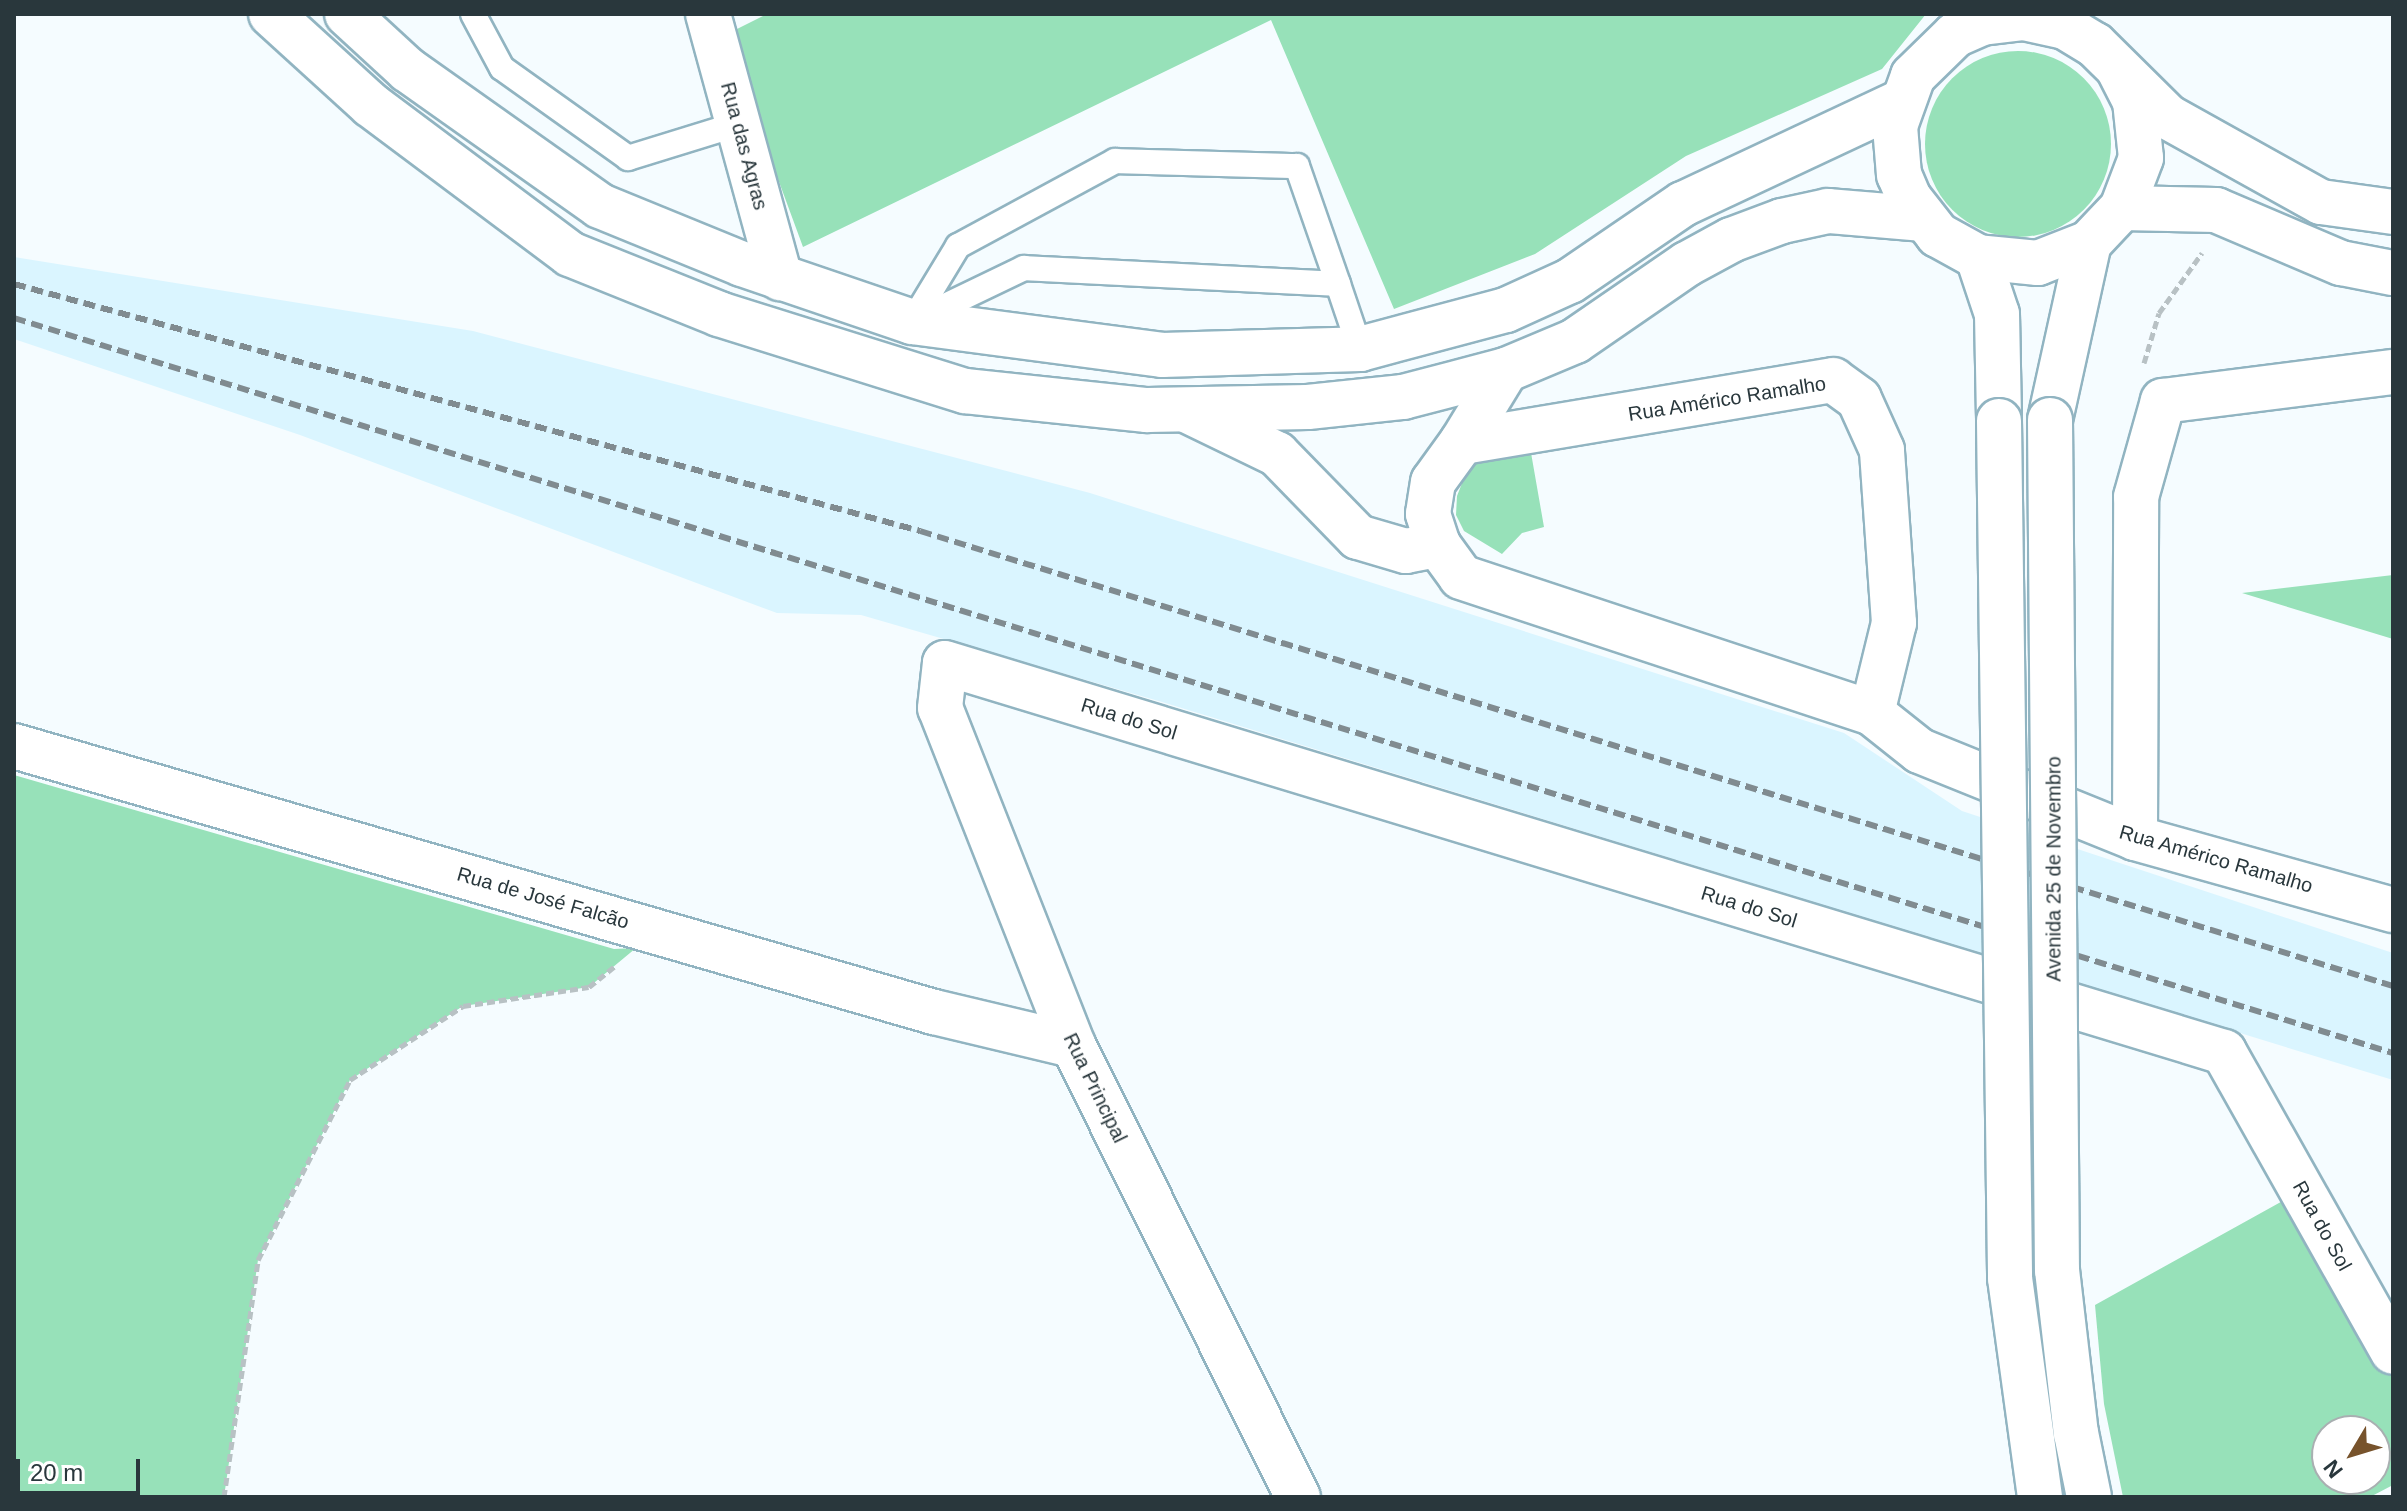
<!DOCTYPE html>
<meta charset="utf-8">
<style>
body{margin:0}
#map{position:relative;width:2407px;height:1511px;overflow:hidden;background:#f5fcff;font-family:Helvetica,sans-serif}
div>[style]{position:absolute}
.built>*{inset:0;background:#daf5ff}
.green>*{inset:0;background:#97e1b9}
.round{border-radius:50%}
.path>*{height:5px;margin-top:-2.5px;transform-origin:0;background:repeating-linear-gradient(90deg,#b8c1c4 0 8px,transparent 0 12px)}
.roads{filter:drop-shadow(2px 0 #91b4c1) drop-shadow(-2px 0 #91b4c1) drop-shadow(0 2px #91b4c1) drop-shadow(0 -2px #91b4c1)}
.lane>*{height:24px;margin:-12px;padding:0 12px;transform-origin:12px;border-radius:12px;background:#fff}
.street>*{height:44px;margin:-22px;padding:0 22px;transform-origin:22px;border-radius:22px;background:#fff}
.secondary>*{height:44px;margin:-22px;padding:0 22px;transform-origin:22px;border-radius:22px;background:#fff}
.rail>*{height:6px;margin-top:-3px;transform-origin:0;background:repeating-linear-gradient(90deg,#808b90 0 12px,transparent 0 18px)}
.bridges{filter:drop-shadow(2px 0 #91b4c1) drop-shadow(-2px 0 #91b4c1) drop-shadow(0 2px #91b4c1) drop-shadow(0 -2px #91b4c1)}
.secondary-bridge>*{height:44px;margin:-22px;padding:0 22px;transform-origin:22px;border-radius:22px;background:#fff}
span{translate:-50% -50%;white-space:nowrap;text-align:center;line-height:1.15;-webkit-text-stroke:7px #fff;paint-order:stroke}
.street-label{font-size:20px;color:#29373c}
.frame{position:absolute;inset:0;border:16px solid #29373c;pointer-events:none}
.north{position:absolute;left:2311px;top:1415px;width:80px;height:80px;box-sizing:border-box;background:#fff;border:2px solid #a9afb1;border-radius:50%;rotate:232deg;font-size:22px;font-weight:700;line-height:32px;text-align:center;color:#29373c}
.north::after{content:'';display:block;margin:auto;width:28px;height:36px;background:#77532c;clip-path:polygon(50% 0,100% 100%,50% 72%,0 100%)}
.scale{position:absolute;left:16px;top:1459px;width:124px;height:36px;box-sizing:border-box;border:4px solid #29373c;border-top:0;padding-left:10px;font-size:24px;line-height:28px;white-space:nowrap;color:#29373c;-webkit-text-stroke:6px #fff;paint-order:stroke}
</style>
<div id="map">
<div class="built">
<i style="clip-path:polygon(14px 257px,473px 331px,1090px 493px,1844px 733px,1962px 811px,2393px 953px,2393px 1080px,1162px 702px,861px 615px,777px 613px,300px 435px,14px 339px)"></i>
</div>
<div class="green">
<i style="clip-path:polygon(767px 14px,1926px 14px,1882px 69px,1686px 156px,1535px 254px,1394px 309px,1271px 20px,803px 247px,725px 35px)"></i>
<i class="round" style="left:1925px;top:51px;width:186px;height:186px"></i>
<i style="clip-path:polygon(1530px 447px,1544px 527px,1522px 533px,1502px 554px,1464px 531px,1456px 515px,1457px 496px,1470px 463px)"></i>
<i style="clip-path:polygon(2393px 575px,2393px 639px,2242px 593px)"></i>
<i style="clip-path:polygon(14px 775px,614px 949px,636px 948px,589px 987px,463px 1006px,350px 1080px,258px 1260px,224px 1497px,14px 1497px)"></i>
<i style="clip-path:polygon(evenodd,2295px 1194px,2393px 1377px,2393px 1485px,2370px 1497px,2123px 1497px,2104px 1404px,2095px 1305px,2295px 1194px,2327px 1431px,2375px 1431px,2375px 1479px,2327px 1479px,2327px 1431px)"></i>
</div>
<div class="path">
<i style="left:2144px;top:363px;width:52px;rotate:-73.3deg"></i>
<i style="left:2159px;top:313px;width:74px;rotate:-54.4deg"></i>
<i style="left:224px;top:1497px;width:239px;rotate:-81.8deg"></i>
<i style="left:258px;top:1260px;width:202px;rotate:-62.9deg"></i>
<i style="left:350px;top:1080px;width:135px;rotate:-33.2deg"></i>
<i style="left:463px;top:1006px;width:127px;rotate:-8.6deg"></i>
<i style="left:589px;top:987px;width:35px;rotate:-39deg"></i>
</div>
<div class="roads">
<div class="lane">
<i style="left:473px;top:14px;width:61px;rotate:61.8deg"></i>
<i style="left:502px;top:68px;width:155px;rotate:35.5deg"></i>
<i style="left:628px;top:158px;width:115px;rotate:-17.2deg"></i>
<i style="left:918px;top:319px;width:118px;rotate:-25.7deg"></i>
<i style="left:1024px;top:268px;width:314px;rotate:2.9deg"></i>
<i style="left:1338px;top:284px;width:69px;rotate:71.3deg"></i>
<i style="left:912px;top:322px;width:89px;rotate:-58.8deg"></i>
<i style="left:958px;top:246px;width:179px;rotate:-28.4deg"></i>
<i style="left:1115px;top:161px;width:182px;rotate:1.6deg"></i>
<i style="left:1297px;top:166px;width:125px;rotate:70.8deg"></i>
</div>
<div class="street">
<i style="left:708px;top:14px;width:274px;rotate:74.7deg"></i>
<i style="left:1186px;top:410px;width:101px;rotate:25.8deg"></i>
<i style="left:1277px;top:454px;width:116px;rotate:45.7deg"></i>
<i style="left:1358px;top:537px;width:50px;rotate:16.3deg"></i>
<i style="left:1406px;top:551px;width:33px;rotate:-11deg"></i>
<i style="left:1462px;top:442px;width:84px;rotate:-58.6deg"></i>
<i style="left:1872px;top:713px;width:93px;rotate:-76.3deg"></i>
<i style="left:1894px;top:623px;width:173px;rotate:-94deg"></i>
<i style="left:1882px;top:450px;width:56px;rotate:-114.3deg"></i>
<i style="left:1859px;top:399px;width:32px;rotate:-144deg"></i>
<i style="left:1833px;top:380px;width:376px;rotate:170.5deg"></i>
<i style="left:1462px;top:442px;width:49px;rotate:125.9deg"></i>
<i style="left:1433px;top:482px;width:32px;rotate:99deg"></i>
<i style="left:1428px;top:514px;width:33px;rotate:72deg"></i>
<i style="left:1438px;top:545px;width:39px;rotate:54deg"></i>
<i style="left:1461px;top:577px;width:433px;rotate:18.3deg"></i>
<i style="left:1872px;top:713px;width:61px;rotate:38.4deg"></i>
<i style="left:1920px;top:751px;width:232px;rotate:22deg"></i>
<i style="left:2135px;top:838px;width:268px;rotate:15.6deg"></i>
<i style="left:14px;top:746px;width:958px;rotate:16.13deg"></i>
<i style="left:934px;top:1012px;width:143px;rotate:13.4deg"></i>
<i style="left:2135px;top:838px;width:341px;rotate:-89.8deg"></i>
<i style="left:2136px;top:497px;width:100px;rotate:-74.3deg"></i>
<i style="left:2163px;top:401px;width:232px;rotate:-7.2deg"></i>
<i style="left:1298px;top:1497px;width:505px;rotate:-116.46deg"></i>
<i style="left:1073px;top:1045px;width:362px;rotate:-111.5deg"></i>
<i style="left:940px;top:708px;width:45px;rotate:-83.7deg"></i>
<i style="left:945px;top:663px;width:1337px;rotate:16.92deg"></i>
<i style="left:2224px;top:1052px;width:344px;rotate:60.6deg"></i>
</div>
<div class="secondary">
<i style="left:271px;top:14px;width:135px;rotate:42.3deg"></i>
<i style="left:371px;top:105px;width:249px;rotate:36.8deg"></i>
<i style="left:570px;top:254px;width:161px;rotate:21.9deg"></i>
<i style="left:719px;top:314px;width:258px;rotate:17.4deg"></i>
<i style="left:965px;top:391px;width:183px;rotate:6deg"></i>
<i style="left:1147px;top:410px;width:161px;rotate:-1.1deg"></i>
<i style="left:1308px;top:407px;width:96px;rotate:-6deg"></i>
<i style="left:1403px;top:397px;width:106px;rotate:-14.7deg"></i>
<i style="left:1506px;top:370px;width:75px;rotate:-22.8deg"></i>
<i style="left:1575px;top:341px;width:136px;rotate:-34.5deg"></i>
<i style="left:1687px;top:264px;width:50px;rotate:-28.6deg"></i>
<i style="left:1731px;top:240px;width:54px;rotate:-20.4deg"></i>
<i style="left:1782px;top:221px;width:47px;rotate:-12.3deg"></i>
<i style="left:1828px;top:211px;width:95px;rotate:4.8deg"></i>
<i style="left:347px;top:14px;width:83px;rotate:42.6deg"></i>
<i style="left:408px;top:70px;width:235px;rotate:35.3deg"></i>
<i style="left:600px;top:206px;width:153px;rotate:22.2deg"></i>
<i style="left:742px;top:264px;width:180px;rotate:18.8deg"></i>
<i style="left:912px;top:322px;width:252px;rotate:7.5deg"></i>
<i style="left:1162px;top:355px;width:198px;rotate:-1.7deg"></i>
<i style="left:1360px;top:349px;width:151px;rotate:-15deg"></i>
<i style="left:1506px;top:310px;width:70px;rotate:-24.4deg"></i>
<i style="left:1570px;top:281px;width:137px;rotate:-34.3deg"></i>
<i style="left:1683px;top:204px;width:241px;rotate:-25.1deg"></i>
<i style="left:2119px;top:70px;width:35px;rotate:63deg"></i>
<i style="left:2135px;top:101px;width:57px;rotate:84deg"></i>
<i style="left:2141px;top:158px;width:53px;rotate:110.8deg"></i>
<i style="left:2122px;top:208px;width:48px;rotate:133.3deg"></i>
<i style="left:2089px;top:243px;width:55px;rotate:158.6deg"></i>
<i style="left:2038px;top:263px;width:60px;rotate:-174.3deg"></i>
<i style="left:1978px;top:257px;width:46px;rotate:-151.2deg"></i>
<i style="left:1938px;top:235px;width:47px;rotate:-128.1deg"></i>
<i style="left:1909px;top:198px;width:25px;rotate:-113deg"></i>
<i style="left:1899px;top:175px;width:49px;rotate:-94.7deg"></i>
<i style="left:1895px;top:126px;width:53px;rotate:-70.2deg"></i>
<i style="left:1913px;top:76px;width:59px;rotate:-44.3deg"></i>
<i style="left:1955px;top:35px;width:30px;rotate:-24deg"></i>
<i style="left:1982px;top:23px;width:42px;rotate:-6.8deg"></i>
<i style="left:2024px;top:18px;width:42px;rotate:12.4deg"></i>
<i style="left:2065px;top:27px;width:35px;rotate:31deg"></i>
<i style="left:2095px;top:45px;width:103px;rotate:44.6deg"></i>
<i style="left:2168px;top:117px;width:175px;rotate:29.1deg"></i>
<i style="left:2321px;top:202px;width:73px;rotate:7.9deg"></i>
<i style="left:2122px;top:208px;width:94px;rotate:1.2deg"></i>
<i style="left:2216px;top:210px;width:136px;rotate:23deg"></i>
<i style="left:2341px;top:263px;width:53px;rotate:10.9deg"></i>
<i style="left:1978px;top:257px;width:60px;rotate:71.6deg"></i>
<i style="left:1997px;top:314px;width:107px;rotate:88.9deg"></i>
<i style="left:2050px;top:420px;width:181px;rotate:-77.6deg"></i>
</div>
</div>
<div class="rail">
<i style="left:14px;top:284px;width:939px;rotate:15.25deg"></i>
<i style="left:920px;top:531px;width:1542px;rotate:17.17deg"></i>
<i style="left:14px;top:318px;width:2490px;rotate:17.17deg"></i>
</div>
<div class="bridges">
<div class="secondary-bridge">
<i style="left:2050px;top:420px;width:850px;rotate:89.53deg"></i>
<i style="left:2057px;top:1270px;width:164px;rotate:83.4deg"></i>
<i style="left:2076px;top:1433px;width:65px;rotate:78.5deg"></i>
<i style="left:1999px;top:421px;width:857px;rotate:89.26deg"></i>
<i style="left:2010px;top:1278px;width:221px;rotate:82.2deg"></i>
</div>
</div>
<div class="street-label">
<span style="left:744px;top:146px;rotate:75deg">Rua das Agras</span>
<span style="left:1727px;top:399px;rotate:-9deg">Rua Américo Ramalho</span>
<span style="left:1129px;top:719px;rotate:17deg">Rua do Sol</span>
<span style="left:2216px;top:859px;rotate:16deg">Rua Américo Ramalho</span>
<span style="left:2054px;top:869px;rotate:-90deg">Avenida 25 de Novembro</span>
<span style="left:543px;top:898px;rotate:16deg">Rua de José Falcão</span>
<span style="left:1749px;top:907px;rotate:17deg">Rua do Sol</span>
<span style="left:1095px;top:1088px;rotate:64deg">Rua Principal</span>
<span style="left:2322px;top:1226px;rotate:61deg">Rua do Sol</span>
</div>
<div class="frame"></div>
<div class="north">N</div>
<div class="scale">20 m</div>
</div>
